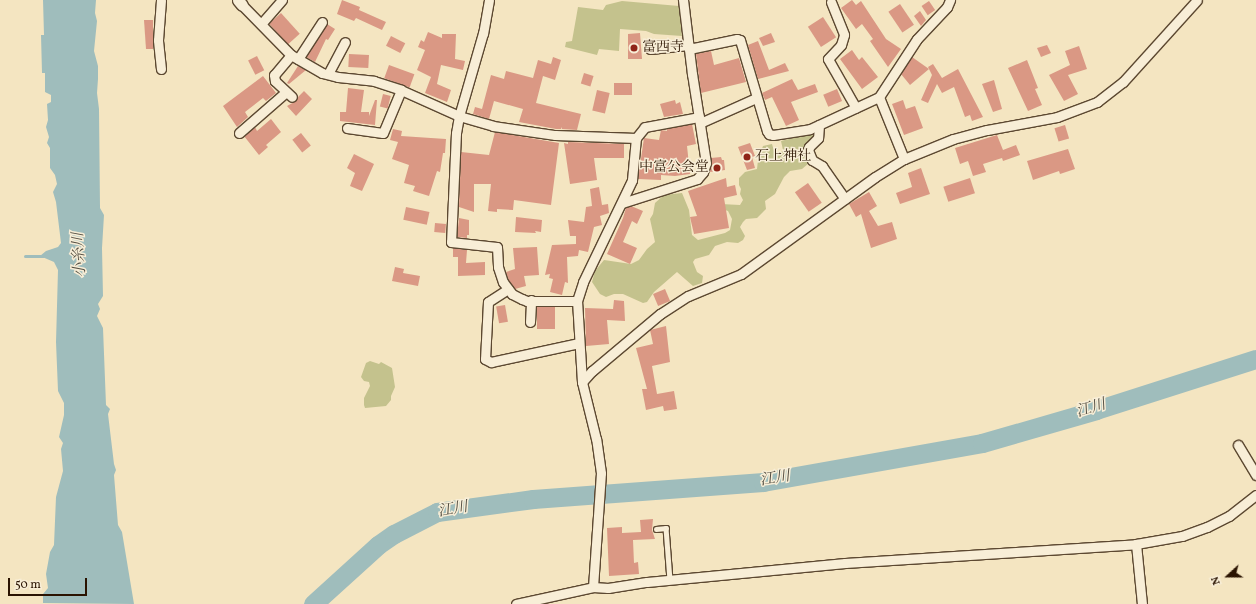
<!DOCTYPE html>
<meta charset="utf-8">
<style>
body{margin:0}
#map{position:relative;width:1256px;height:604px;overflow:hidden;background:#f4e5c1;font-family:Vollkorn,"Noto Serif JP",serif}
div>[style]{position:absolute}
.green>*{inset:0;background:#c4c28d}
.water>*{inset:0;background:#9fbdbc}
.stream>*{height:3px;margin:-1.5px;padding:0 1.5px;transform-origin:1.5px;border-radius:1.5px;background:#9fbdbc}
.river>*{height:19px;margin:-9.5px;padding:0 9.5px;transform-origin:9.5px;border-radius:9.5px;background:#9fbdbc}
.building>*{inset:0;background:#da9884;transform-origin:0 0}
.roads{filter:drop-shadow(1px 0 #5c4831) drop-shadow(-1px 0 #5c4831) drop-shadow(0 1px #5c4831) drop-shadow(0 -1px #5c4831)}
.service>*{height:4.5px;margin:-2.25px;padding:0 2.25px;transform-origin:2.25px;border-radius:2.25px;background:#f8eed7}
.minor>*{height:9px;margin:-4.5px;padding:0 4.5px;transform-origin:4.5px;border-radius:4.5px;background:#f8eed7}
.tertiary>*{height:11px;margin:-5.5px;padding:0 5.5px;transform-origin:5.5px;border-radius:5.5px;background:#f8eed7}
.dots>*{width:11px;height:11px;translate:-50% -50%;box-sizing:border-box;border:2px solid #f8eed7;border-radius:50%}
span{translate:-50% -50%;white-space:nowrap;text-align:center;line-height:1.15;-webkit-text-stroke:3px #f8eed7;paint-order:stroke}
.poi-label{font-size:14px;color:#2a1301}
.left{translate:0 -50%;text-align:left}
.right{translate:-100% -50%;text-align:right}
.water-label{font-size:15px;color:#534e42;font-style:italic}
.north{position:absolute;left:1208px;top:556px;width:40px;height:40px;-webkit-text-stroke:3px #f8eed7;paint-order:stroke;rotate:249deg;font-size:11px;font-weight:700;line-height:16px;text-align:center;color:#2a1301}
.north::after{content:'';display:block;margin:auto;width:14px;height:18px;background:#2a1301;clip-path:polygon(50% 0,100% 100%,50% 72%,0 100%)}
.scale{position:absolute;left:8px;top:578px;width:79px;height:18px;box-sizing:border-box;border:2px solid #2a1301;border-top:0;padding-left:5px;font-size:12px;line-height:14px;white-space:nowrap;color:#2a1301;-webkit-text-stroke:3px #f8eed7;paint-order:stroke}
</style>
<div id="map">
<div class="green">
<i style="clip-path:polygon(622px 1px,679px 6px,682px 36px,654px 34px,646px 31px,620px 29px,619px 51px,599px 49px,597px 55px,565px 47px,566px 42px,572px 41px,578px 7px,603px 10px,606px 5px)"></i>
<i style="clip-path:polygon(813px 133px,822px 134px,823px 140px,812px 151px,809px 163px,802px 169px,790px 171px,784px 177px,775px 194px,765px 201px,766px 209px,757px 218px,746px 219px,743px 222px,740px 227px,745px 236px,743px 240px,738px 243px,727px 242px,715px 246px,709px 255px,695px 259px,693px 262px,697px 272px,703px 276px,702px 283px,693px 286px,677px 272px,654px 292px,647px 302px,643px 303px,623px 294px,614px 294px,606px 297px,600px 294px,592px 282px,595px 271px,604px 260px,631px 264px,639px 260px,647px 249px,655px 242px,650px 219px,653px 214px,655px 203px,664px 195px,682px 193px,689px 210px,692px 235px,698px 240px,725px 233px,730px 230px,732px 219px,728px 211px,722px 209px,721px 204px,740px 205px,743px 200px,740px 194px,741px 189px,739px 185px,739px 178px,745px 172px,757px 169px,758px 160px,763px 146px,772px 144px,774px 151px,779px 155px,783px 150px,781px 141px)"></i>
<i style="clip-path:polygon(370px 361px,379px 364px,381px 362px,392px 368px,395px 387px,391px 396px,391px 400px,386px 406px,365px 408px,364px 405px,364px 398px,370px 386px,369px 382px,364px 381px,361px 377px,366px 363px)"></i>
</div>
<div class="water">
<i style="clip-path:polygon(43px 0,96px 0,95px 13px,97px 21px,94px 51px,98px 66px,98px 79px,97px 93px,99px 109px,100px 208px,104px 215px,102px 248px,103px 296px,98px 304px,100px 309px,97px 316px,103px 328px,106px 405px,110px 409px,108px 414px,114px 464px,116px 470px,114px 475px,118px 525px,122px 532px,134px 604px,43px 603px,43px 594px,48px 588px,46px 574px,50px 552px,54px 545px,56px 497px,63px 471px,61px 449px,63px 443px,59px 437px,64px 415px,64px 403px,58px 391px,56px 342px,58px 270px,54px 262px,40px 256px,46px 251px,58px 247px,61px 243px,56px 202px,53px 192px,57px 184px,55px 175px,50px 168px,50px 148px,47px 143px,49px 137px,46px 127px,48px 120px,47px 104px,51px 102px,51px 95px,45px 92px,45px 73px,42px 73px,41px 35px,44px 35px)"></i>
</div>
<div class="stream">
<i style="left:25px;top:256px;width:18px"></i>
</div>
<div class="river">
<i style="left:313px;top:604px;width:88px;rotate:-42.2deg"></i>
<i style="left:378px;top:545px;width:19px;rotate:-35deg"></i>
<i style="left:394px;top:534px;width:48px;rotate:-27.1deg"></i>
<i style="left:437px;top:512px;width:97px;rotate:-7.7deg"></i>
<i style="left:533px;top:499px;width:231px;rotate:-4.2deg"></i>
<i style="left:763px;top:482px;width:222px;rotate:-10.1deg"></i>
<i style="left:982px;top:443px;width:119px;rotate:-16.1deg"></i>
<i style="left:1096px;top:410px;width:168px;rotate:-17.7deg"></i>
</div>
<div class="building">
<i style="clip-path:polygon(342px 0,360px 7px,359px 10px,386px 22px,382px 30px,356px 18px,354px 21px,337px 14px)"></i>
<i style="clip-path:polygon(852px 0,856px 5px,861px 1px,886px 39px,901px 49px,888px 67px,870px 41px,873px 39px,862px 24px,856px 29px,841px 8px)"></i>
<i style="left:929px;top:1px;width:11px;height:9px;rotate:56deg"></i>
<i style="left:900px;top:4px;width:25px;height:14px;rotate:56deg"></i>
<i style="clip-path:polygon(920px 11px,926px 20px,921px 26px,914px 16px)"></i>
<i style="left:281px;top:13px;width:28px;height:16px;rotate:48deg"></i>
<i style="left:823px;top:17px;width:24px;height:18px;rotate:57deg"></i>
<i style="clip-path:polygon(144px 20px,153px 20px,153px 49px,146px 49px)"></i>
<i style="clip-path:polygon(327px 24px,335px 29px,328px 40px,326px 39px,315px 62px,306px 57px)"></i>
<i style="clip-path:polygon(428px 32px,442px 38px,442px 34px,456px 34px,455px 59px,465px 61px,463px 70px,441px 65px,437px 84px,451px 90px,447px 102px,425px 93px,431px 77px,417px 70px,425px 50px,418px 47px,421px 40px,424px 42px)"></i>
<i style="clip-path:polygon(640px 33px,642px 59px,628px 59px,628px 34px)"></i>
<i style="clip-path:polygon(771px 33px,775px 42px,763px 46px,759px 38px)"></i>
<i style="left:391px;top:36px;width:16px;height:11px;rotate:27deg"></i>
<i style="clip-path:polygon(758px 41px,769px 70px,785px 63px,789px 71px,758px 79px,748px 45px)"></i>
<i style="clip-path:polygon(1047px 45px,1051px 53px,1041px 57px,1037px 48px)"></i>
<i style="clip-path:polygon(1079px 46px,1087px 69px,1068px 75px,1078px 94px,1064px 101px,1049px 75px,1070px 65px,1065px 51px)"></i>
<i style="clip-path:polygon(852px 50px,859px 60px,862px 57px,878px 77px,862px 89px,840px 59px)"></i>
<i style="clip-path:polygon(711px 51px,714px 65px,739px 58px,746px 82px,701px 93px,696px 54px)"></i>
<i style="left:349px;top:54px;width:20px;height:13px;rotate:3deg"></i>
<i style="left:257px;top:56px;width:16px;height:10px;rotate:63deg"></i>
<i style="clip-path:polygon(553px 57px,561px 60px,555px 80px,543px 76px,536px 103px,581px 114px,577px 130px,562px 129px,562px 127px,561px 129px,556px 129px,519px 122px,523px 109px,494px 101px,489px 119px,473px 114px,475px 107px,482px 109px,491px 75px,504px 79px,506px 71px,533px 78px,538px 60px,551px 64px)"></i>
<i style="clip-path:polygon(912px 57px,929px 69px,910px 85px,901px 74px)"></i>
<i style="clip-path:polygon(1027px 60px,1038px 88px,1035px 89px,1042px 105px,1028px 111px,1008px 68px)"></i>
<i style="clip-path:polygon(933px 64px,942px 78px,958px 69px,983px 117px,972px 121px,970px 115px,965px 117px,954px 87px,942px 93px,937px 84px,928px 103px,921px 100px,932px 75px,928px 67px)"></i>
<i style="left:389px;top:65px;width:27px;height:14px;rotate:20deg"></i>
<i style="clip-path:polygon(298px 66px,306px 70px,289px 84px,287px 83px)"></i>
<i style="left:584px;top:73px;width:10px;height:11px;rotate:17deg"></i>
<i style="clip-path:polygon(263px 76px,276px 93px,266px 101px,263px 98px,245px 112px,248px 117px,237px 127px,223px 106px)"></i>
<i style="clip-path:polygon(792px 79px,798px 90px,815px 84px,818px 92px,791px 102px,799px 120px,786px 126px,772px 97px,765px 100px,762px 93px)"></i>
<i style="clip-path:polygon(994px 80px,1002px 109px,993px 112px,982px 84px)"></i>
<i style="left:614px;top:83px;width:18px;height:12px"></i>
<i style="clip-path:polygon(348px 88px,364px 90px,361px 112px,369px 112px,369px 116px,375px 100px,377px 100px,375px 125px,340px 121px,340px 112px,346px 112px)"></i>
<i style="left:837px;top:89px;width:13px;height:15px;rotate:67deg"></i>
<i style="left:597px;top:90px;width:13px;height:21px;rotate:13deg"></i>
<i style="clip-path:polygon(304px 91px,312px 99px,296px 116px,287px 106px,296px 101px,298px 97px)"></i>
<i style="left:383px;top:94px;width:8px;height:13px;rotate:14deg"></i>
<i style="clip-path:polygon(675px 100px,676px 104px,680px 102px,683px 114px,664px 117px,660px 104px)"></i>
<i style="clip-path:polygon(903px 100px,906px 109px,915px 106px,923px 128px,904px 135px,892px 104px)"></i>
<i style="clip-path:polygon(271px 119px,281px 132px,266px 145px,268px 147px,259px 155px,244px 136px,255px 127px,257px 131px)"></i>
<i style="clip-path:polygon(692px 124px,696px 144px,687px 146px,690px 174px,675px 176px,661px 175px,661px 180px,638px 179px,644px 138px,659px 140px,661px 130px,667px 131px,667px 129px)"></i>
<i style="left:1065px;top:125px;width:14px;height:11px;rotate:73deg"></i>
<i style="clip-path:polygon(393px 129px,402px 131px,401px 136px,446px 139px,445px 153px,443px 153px,440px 172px,437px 171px,429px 196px,413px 191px,415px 186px,404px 183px,409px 165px,392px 159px,398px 142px,390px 140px)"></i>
<i style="clip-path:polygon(495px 132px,559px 143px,551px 205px,514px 200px,513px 210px,497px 209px,497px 212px,488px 211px,491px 184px,474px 184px,474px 212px,459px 207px,461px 152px,489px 155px)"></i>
<i style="left:301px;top:133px;width:16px;height:11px;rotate:52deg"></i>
<i style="clip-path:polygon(997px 135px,1003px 150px,1016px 145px,1020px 155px,1003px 161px,1002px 158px,983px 164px,986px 172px,973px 176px,968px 161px,960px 164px,955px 148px)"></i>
<i style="clip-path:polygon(568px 142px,624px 144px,624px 158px,594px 158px,597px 180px,570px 184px,564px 143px,568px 144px)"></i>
<i style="clip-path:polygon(750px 143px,755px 156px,752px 157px,755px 168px,747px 170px,738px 147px)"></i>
<i style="clip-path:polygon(1068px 149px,1075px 169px,1060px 174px,1059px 171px,1033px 180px,1027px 161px)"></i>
<i style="clip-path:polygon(354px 154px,374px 164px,362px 191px,350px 186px,355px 173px,347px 168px)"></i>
<i style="clip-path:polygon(721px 157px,722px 160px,724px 160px,725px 170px,710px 172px,711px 158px)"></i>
<i style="clip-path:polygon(921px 168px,930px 194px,900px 204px,896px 193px,912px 187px,908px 173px)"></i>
<i style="clip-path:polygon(726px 178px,727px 187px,735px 185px,737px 195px,724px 198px,729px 228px,694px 234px,690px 217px,697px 216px,688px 191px)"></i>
<i style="left:970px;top:178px;width:16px;height:28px;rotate:72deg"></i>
<i style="left:808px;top:183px;width:24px;height:16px;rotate:55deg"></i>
<i style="clip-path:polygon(599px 187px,602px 205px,608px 204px,609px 213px,600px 216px,602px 225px,594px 227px,588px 252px,579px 250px,578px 256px,567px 257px,568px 283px,565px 282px,562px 295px,550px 292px,553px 279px,549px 278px,550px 274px,545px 275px,552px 245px,576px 244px,576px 236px,570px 236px,568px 220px,584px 222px,586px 207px,592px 206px,590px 189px)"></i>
<i style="clip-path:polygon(869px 192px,877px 206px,869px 211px,878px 226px,892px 222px,897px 239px,871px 248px,861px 214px,856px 217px,849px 204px)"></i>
<i style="clip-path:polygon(631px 206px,643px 211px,637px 224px,632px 221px,623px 242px,637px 248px,630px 264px,607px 254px,623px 218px,626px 208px)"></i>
<i style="left:406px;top:207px;width:24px;height:13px;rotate:12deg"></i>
<i style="clip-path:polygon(516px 217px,542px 220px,541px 232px,535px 231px,536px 233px,515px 232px)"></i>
<i style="clip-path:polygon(459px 218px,469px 220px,469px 235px,467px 235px,467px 238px,457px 237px)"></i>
<i style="left:435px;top:223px;width:11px;height:9px;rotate:5deg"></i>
<i style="clip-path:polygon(537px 247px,539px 275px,524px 276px,526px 286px,515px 289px,508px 279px,506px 272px,515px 269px,513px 248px)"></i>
<i style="clip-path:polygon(453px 248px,467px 250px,466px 263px,485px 262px,485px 275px,458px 276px,458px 257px,453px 257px)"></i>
<i style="clip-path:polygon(395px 267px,404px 269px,403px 273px,420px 276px,418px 286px,392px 281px)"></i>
<i style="left:665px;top:289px;width:13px;height:13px;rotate:67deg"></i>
<i style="clip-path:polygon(614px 300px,624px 301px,625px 321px,607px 320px,609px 344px,586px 346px,585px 308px,613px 309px)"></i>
<i style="left:505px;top:305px;width:17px;height:9px;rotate:80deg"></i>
<i style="left:537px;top:307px;width:18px;height:22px"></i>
<i style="clip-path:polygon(666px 326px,670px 362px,652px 366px,657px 394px,674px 391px,677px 409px,664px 411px,663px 406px,646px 410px,642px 389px,647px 389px,636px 348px,653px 344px,650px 330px)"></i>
<i style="clip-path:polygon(653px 519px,652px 530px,655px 539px,633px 540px,634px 563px,638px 562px,639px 574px,609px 576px,607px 528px,622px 527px,622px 533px,641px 532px,640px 520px)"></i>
</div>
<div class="roads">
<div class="service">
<i style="left:656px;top:529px;width:10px;rotate:-6deg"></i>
<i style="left:666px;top:528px;width:52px;rotate:85.6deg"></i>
</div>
<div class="minor">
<i style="left:489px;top:0;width:34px;rotate:100deg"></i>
<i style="left:483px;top:33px;width:86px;rotate:106.1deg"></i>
<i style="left:459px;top:116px;width:17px;rotate:100deg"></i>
<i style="left:456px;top:133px;width:109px;rotate:92.6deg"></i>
<i style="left:451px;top:242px;width:46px;rotate:6.2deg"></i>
<i style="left:497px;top:247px;width:20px;rotate:87deg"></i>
<i style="left:498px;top:267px;width:16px;rotate:72deg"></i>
<i style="left:503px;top:282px;width:15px;rotate:53deg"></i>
<i style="left:512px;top:294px;width:11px;rotate:27deg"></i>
<i style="left:522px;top:299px;width:5px;rotate:22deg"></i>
<i style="left:527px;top:301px;width:50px"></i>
<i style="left:831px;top:2px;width:35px;rotate:68deg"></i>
<i style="left:844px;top:35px;width:10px;rotate:107deg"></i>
<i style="left:841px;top:45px;width:19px;rotate:133deg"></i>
<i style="left:828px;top:59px;width:56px;rotate:60.3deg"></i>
<i style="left:242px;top:5px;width:70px;rotate:45.6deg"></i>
<i style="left:291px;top:55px;width:36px;rotate:30deg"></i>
<i style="left:322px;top:73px;width:16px;rotate:14deg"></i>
<i style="left:338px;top:77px;width:36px;rotate:6deg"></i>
<i style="left:374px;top:81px;width:28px;rotate:18deg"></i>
<i style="left:401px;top:90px;width:64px;rotate:24.1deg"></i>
<i style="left:459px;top:116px;width:35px;rotate:16deg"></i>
<i style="left:493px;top:126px;width:63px;rotate:8.3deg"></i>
<i style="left:555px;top:135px;width:81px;rotate:2.1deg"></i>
<i style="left:261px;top:24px;width:32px;rotate:-49deg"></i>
<i style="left:650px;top:49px;width:39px;rotate:-6deg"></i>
<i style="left:689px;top:49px;width:49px;rotate:-11.8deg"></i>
<i style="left:737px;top:39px;width:3px;rotate:18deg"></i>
<i style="left:740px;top:40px;width:95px;rotate:73.5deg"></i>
<i style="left:767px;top:131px;width:4px;rotate:56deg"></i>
<i style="left:769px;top:134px;width:4px;rotate:14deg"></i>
<i style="left:773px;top:135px;width:37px;rotate:-9deg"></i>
<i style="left:810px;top:129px;width:76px;rotate:-24.9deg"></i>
<i style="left:879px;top:97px;width:69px;rotate:-56.8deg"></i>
<i style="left:917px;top:39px;width:44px;rotate:-46.8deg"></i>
<i style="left:947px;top:7px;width:8px;rotate:-67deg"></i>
<i style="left:291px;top:55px;width:26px;rotate:130deg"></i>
<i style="left:274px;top:75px;width:6px;rotate:81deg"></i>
<i style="left:275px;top:81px;width:23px;rotate:43deg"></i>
<i style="left:298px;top:59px;width:44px;rotate:-57deg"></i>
<i style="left:161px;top:69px;width:29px;rotate:-96deg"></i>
<i style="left:158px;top:40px;width:40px;rotate:-85.7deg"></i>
<i style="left:328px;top:74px;width:36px;rotate:-62deg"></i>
<i style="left:879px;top:97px;width:67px;rotate:68deg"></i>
<i style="left:700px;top:123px;width:61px;rotate:-24.1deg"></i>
<i style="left:819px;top:125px;width:13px;rotate:94deg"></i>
<i style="left:818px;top:138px;width:13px;rotate:135deg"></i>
<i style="left:809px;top:147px;width:3px;rotate:108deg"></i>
<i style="left:808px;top:150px;width:11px;rotate:68deg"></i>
<i style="left:812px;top:160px;width:12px;rotate:31deg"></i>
<i style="left:822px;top:166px;width:40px;rotate:55.1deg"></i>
<i style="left:347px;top:128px;width:36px;rotate:8deg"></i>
<i style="left:383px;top:133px;width:47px;rotate:-67.3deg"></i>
<i style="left:239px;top:133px;width:62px;rotate:-41.1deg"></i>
<i style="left:622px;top:203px;width:79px;rotate:-17.7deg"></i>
<i style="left:697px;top:179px;width:9px;rotate:-49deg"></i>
<i style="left:703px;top:172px;width:9px;rotate:-72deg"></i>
<i style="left:706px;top:163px;width:90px;rotate:-98.9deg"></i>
<i style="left:692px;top:74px;width:75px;rotate:-96.9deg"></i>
<i style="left:508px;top:289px;width:24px;rotate:147deg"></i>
<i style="left:488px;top:302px;width:57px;rotate:93deg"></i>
<i style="left:485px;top:359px;width:7px;rotate:27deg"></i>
<i style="left:491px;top:362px;width:90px;rotate:-12.2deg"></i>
<i style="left:530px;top:322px;width:22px;rotate:-87deg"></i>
<i style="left:582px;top:382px;width:15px;rotate:-48deg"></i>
<i style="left:592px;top:371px;width:89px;rotate:-40deg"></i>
<i style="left:660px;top:314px;width:33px;rotate:-33deg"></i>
<i style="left:688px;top:296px;width:57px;rotate:-22.5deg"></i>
<i style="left:741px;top:274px;width:165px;rotate:-35.9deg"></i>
<i style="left:875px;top:177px;width:34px;rotate:-32deg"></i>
<i style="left:904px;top:159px;width:53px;rotate:-22.2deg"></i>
<i style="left:953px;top:139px;width:35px;rotate:-15deg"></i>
<i style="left:987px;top:130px;width:71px;rotate:-10.5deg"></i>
<i style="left:1057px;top:117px;width:43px;rotate:-20.6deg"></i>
<i style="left:1097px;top:102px;width:33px;rotate:-38deg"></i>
<i style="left:1123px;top:82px;width:110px;rotate:-47.9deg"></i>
<i style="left:1238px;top:445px;width:35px;rotate:59deg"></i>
<i style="left:1136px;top:544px;width:60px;rotate:84.3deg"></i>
<i style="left:593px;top:587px;width:114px;rotate:-86deg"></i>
<i style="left:601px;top:473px;width:34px;rotate:-98deg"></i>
<i style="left:596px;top:439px;width:59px;rotate:-103.8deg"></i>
<i style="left:582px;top:382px;width:81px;rotate:-93.5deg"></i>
<i style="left:577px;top:301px;width:20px;rotate:-72deg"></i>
<i style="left:583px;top:282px;width:113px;rotate:-64.3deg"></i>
<i style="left:632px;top:180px;width:42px;rotate:-84.6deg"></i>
<i style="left:636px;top:138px;width:14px;rotate:-51deg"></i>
<i style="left:645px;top:127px;width:55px;rotate:-10.5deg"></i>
<i style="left:516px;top:604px;width:79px;rotate:-12.4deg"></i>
<i style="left:593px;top:587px;width:15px;rotate:4deg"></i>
<i style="left:608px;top:588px;width:39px;rotate:-9deg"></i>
<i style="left:647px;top:582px;width:199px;rotate:-5.5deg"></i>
<i style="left:845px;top:563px;width:292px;rotate:-3.7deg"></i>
<i style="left:1136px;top:544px;width:47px;rotate:-9.9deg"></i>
<i style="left:1182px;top:536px;width:27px;rotate:-20deg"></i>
<i style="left:1207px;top:527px;width:25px;rotate:-27deg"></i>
<i style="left:1229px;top:516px;width:34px;rotate:-38deg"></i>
</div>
<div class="tertiary">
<i style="left:238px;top:0;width:6px;rotate:51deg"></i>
</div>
</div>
<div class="dots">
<i style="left:634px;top:48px;background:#8f2418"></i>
<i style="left:747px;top:157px;background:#8f2418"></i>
<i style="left:717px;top:168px;background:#8f2418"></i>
</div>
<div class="poi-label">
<span class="left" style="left:642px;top:48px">富西寺</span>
<span class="left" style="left:755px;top:157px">石上神社</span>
<span class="right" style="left:709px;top:168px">中富公会堂</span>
</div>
<div class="water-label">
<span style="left:80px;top:255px;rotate:-93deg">小糸川</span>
<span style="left:1091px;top:409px;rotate:-17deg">江川</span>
<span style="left:775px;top:479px;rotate:-9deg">江川</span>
<span style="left:453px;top:510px;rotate:-10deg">江川</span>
</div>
<div class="north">N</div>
<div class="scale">50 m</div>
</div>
